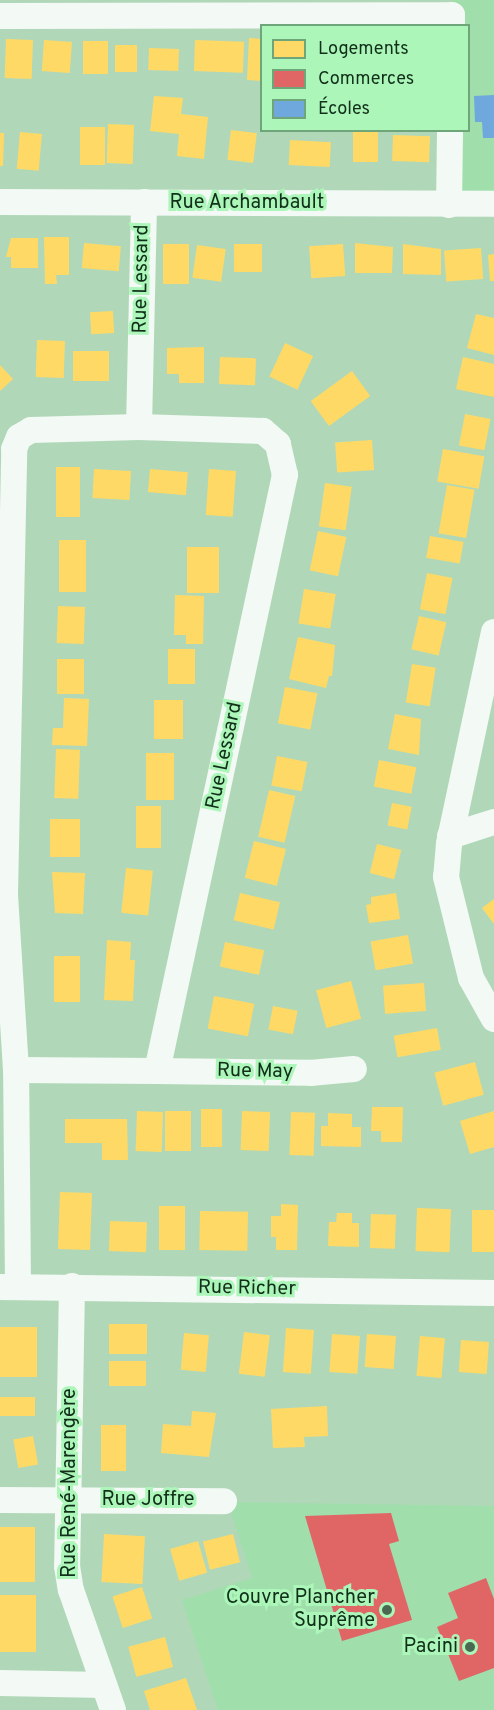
<!DOCTYPE html>
<meta charset="utf-8">
<style>
body{margin:0}
#map{position:relative;width:494px;height:1710px;overflow:hidden;background:#b0d8b8;font-family:Overpass,sans-serif}
div>[style]{position:absolute}
.built>*{inset:0;background:#a0deac}
.homes>*{inset:0;background:#ffd966;transform-origin:0 0}
.shops>*{inset:0;background:#e06666}
.schools>*{inset:0;background:#6fa8dc}
.minor>*{height:26px;margin:-13px;padding:0 13px;transform-origin:13px;border-radius:13px;background:#f3f9f4}
.dots>*{width:16px;height:16px;translate:-50% -50%;box-sizing:border-box;border:3px solid #acf6ba;border-radius:50%}
span{translate:-50% -50%;white-space:nowrap;text-align:center;line-height:1.15;-webkit-text-stroke:6px #acf6ba;paint-order:stroke}
.street-label{font-size:20px;color:#112f19}
.poi-label{font-size:20px;color:#112f19}
.right{translate:-100% -50%;text-align:right}
.legend{position:absolute;left:260px;top:24px;width:210px;height:108px;box-sizing:border-box;background:#acf6ba;border:2px solid #6ea67a;margin:0;padding:8px 10px;list-style:none;font-size:18px;color:#112f19}
.legend li{display:flex;align-items:center;gap:12px;height:30px}
.legend b{width:30px;border:2px solid #6ea67a}
</style>
<div id="map">
<div class="built">
<i style="clip-path:polygon(452px 0,494px 0,494px 204px,449px 205px,450px 131px,468px 130px,468px 26px,452px 25px)"></i>
<i style="clip-path:polygon(228px 1502px,494px 1506px,494px 1710px,218px 1710px,182px 1600px,252px 1578px)"></i>
</div>
<div class="homes">
<i style="clip-path:polygon(249px 38px,262px 39px,262px 81px,247px 80px)"></i>
<i style="left:6px;top:39px;width:27px;height:39px;rotate:2deg"></i>
<i style="left:44px;top:40px;width:28px;height:31px;rotate:4deg"></i>
<i style="left:195px;top:40px;width:49px;height:31px;rotate:2deg"></i>
<i style="left:83px;top:41px;width:25px;height:33px"></i>
<i style="left:115px;top:45px;width:22px;height:27px"></i>
<i style="left:149px;top:48px;width:30px;height:22px;rotate:2deg"></i>
<i style="clip-path:polygon(154px 96px,183px 98px,181px 114px,208px 117px,204px 159px,177px 156px,179px 134px,150px 131px)"></i>
<i style="left:108px;top:124px;width:26px;height:39px;rotate:2deg"></i>
<i style="left:80px;top:127px;width:25px;height:38px"></i>
<i style="left:231px;top:130px;width:26px;height:30px;rotate:7deg"></i>
<i style="left:353px;top:130px;width:25px;height:32px"></i>
<i style="left:20px;top:132px;width:22px;height:37px;rotate:5deg"></i>
<i style="clip-path:polygon(0 133px,4px 133px,3px 166px,0 166px)"></i>
<i style="left:393px;top:135px;width:37px;height:26px;rotate:2deg"></i>
<i style="left:290px;top:140px;width:41px;height:25px;rotate:3deg"></i>
<i style="clip-path:polygon(44px 237px,69px 237px,69px 275px,56px 275px,57px 284px,45px 284px)"></i>
<i style="clip-path:polygon(11px 238px,38px 238px,38px 268px,11px 268px,11px 257px,6px 257px)"></i>
<i style="left:84px;top:243px;width:37px;height:25px;rotate:5deg"></i>
<i style="clip-path:polygon(355px 243px,393px 247px,392px 273px,355px 273px)"></i>
<i style="left:163px;top:244px;width:26px;height:40px"></i>
<i style="left:234px;top:244px;width:28px;height:28px"></i>
<i style="left:343px;top:244px;width:32px;height:34px;rotate:86deg"></i>
<i style="clip-path:polygon(403px 244px,441px 249px,441px 275px,403px 274px)"></i>
<i style="left:197px;top:245px;width:29px;height:33px;rotate:8deg"></i>
<i style="left:481px;top:248px;width:31px;height:37px;rotate:86deg"></i>
<i style="clip-path:polygon(494px 254px,494px 281px,490px 281px,488px 255px)"></i>
<i style="left:113px;top:311px;width:22px;height:23px;rotate:87deg"></i>
<i style="clip-path:polygon(476px 314px,494px 318px,494px 355px,467px 348px)"></i>
<i style="left:37px;top:340px;width:28px;height:37px;rotate:2deg"></i>
<i style="left:285px;top:343px;width:31px;height:37px;rotate:25deg"></i>
<i style="clip-path:polygon(204px 347px,204px 383px,179px 383px,179px 374px,167px 374px,167px 348px)"></i>
<i style="left:73px;top:351px;width:36px;height:30px"></i>
<i style="left:220px;top:357px;width:36px;height:27px;rotate:2deg"></i>
<i style="clip-path:polygon(463px 357px,494px 364px,494px 397px,456px 389px)"></i>
<i style="clip-path:polygon(0 365px,13px 379px,0 391px)"></i>
<i style="left:352px;top:371px;width:31px;height:51px;rotate:54deg"></i>
<i style="left:465px;top:414px;width:26px;height:32px;rotate:11deg"></i>
<i style="left:372px;top:440px;width:30px;height:37px;rotate:86deg"></i>
<i style="left:443px;top:449px;width:42px;height:33px;rotate:10deg"></i>
<i style="left:56px;top:467px;width:24px;height:50px"></i>
<i style="left:94px;top:469px;width:37px;height:29px;rotate:3deg"></i>
<i style="left:150px;top:469px;width:38px;height:23px;rotate:5deg"></i>
<i style="left:209px;top:469px;width:27px;height:46px;rotate:4deg"></i>
<i style="left:325px;top:483px;width:27px;height:44px;rotate:8deg"></i>
<i style="left:447px;top:485px;width:28px;height:49px;rotate:10deg"></i>
<i style="left:318px;top:531px;width:29px;height:40px;rotate:12deg"></i>
<i style="left:430px;top:536px;width:34px;height:22px;rotate:10deg"></i>
<i style="left:59px;top:540px;width:27px;height:52px"></i>
<i style="left:187px;top:547px;width:32px;height:46px"></i>
<i style="left:427px;top:573px;width:26px;height:37px;rotate:11deg"></i>
<i style="left:304px;top:589px;width:32px;height:35px;rotate:9deg"></i>
<i style="clip-path:polygon(175px 595px,204px 596px,203px 644px,186px 644px,186px 635px,174px 635px)"></i>
<i style="left:58px;top:606px;width:27px;height:37px;rotate:2deg"></i>
<i style="left:419px;top:616px;width:28px;height:34px;rotate:13deg"></i>
<i style="clip-path:polygon(298px 637px,335px 645px,332px 676px,329px 676px,326px 688px,289px 679px)"></i>
<i style="left:168px;top:649px;width:27px;height:35px"></i>
<i style="left:57px;top:659px;width:27px;height:35px"></i>
<i style="left:412px;top:664px;width:24px;height:39px;rotate:9deg"></i>
<i style="left:285px;top:687px;width:33px;height:37px;rotate:11deg"></i>
<i style="clip-path:polygon(64px 698px,89px 699px,87px 746px,52px 745px,53px 728px,63px 728px)"></i>
<i style="left:154px;top:700px;width:29px;height:39px"></i>
<i style="clip-path:polygon(395px 714px,421px 719px,419px 755px,388px 749px)"></i>
<i style="left:56px;top:749px;width:24px;height:49px;rotate:2deg"></i>
<i style="left:146px;top:753px;width:28px;height:47px"></i>
<i style="left:277px;top:756px;width:31px;height:30px;rotate:11deg"></i>
<i style="left:379px;top:760px;width:38px;height:27px;rotate:11deg"></i>
<i style="left:269px;top:790px;width:27px;height:48px;rotate:13deg"></i>
<i style="left:392px;top:803px;width:20px;height:23px;rotate:11deg"></i>
<i style="left:136px;top:806px;width:25px;height:42px"></i>
<i style="left:50px;top:819px;width:30px;height:38px"></i>
<i style="left:254px;top:841px;width:33px;height:38px;rotate:14deg"></i>
<i style="left:377px;top:844px;width:25px;height:30px;rotate:14deg"></i>
<i style="left:126px;top:868px;width:27px;height:45px;rotate:6deg"></i>
<i style="clip-path:polygon(52px 872px,85px 873px,83px 914px,55px 913px)"></i>
<i style="left:240px;top:893px;width:41px;height:28px;rotate:13deg"></i>
<i style="clip-path:polygon(396px 893px,400px 919px,369px 923px,366px 905px,371px 904px,371px 897px)"></i>
<i style="clip-path:polygon(494px 899px,494px 924px,482px 908px)"></i>
<i style="left:408px;top:935px;width:29px;height:38px;rotate:80deg"></i>
<i style="clip-path:polygon(107px 940px,131px 942px,130px 960px,135px 960px,133px 1001px,104px 1000px)"></i>
<i style="left:225px;top:942px;width:40px;height:25px;rotate:12deg"></i>
<i style="left:80px;top:956px;width:46px;height:26px;rotate:90deg"></i>
<i style="left:351px;top:981px;width:39px;height:36px;rotate:75deg"></i>
<i style="left:424px;top:983px;width:28px;height:41px;rotate:86deg"></i>
<i style="left:214px;top:996px;width:41px;height:33px;rotate:11deg"></i>
<i style="left:273px;top:1006px;width:25px;height:24px;rotate:11deg"></i>
<i style="left:437px;top:1028px;width:22px;height:44px;rotate:80deg"></i>
<i style="left:475px;top:1062px;width:34px;height:42px;rotate:75deg"></i>
<i style="clip-path:polygon(372px 1107px,403px 1107px,402px 1142px,381px 1142px,381px 1131px,371px 1131px)"></i>
<i style="left:201px;top:1109px;width:21px;height:38px"></i>
<i style="left:137px;top:1111px;width:26px;height:40px;rotate:2deg"></i>
<i style="left:191px;top:1111px;width:40px;height:26px;rotate:90deg"></i>
<i style="left:242px;top:1111px;width:28px;height:39px;rotate:2deg"></i>
<i style="clip-path:polygon(494px 1111px,494px 1147px,470px 1154px,460px 1121px)"></i>
<i style="left:291px;top:1112px;width:24px;height:43px;rotate:2deg"></i>
<i style="clip-path:polygon(328px 1113px,352px 1114px,352px 1127px,361px 1127px,361px 1147px,321px 1146px,321px 1126px,328px 1126px)"></i>
<i style="clip-path:polygon(65px 1119px,127px 1119px,128px 1160px,102px 1160px,102px 1143px,65px 1143px)"></i>
<i style="left:60px;top:1192px;width:32px;height:57px;rotate:2deg"></i>
<i style="clip-path:polygon(281px 1204px,298px 1205px,297px 1250px,276px 1250px,276px 1237px,271px 1237px,271px 1216px,281px 1216px)"></i>
<i style="left:159px;top:1206px;width:26px;height:44px"></i>
<i style="left:417px;top:1208px;width:34px;height:43px;rotate:2deg"></i>
<i style="left:472px;top:1210px;width:22px;height:42px"></i>
<i style="left:200px;top:1211px;width:48px;height:39px;rotate:1deg"></i>
<i style="clip-path:polygon(337px 1213px,352px 1213px,352px 1223px,359px 1223px,359px 1247px,328px 1246px,329px 1222px,336px 1222px)"></i>
<i style="left:371px;top:1214px;width:25px;height:34px;rotate:2deg"></i>
<i style="left:110px;top:1221px;width:37px;height:30px;rotate:2deg"></i>
<i style="left:109px;top:1324px;width:38px;height:30px"></i>
<i style="left:0;top:1327px;width:37px;height:50px"></i>
<i style="left:286px;top:1328px;width:28px;height:44px;rotate:4deg"></i>
<i style="left:244px;top:1332px;width:26px;height:42px;rotate:7deg"></i>
<i style="left:184px;top:1333px;width:25px;height:37px;rotate:5deg"></i>
<i style="left:332px;top:1334px;width:28px;height:38px;rotate:4deg"></i>
<i style="left:367px;top:1334px;width:29px;height:33px;rotate:4deg"></i>
<i style="left:420px;top:1336px;width:25px;height:40px;rotate:5deg"></i>
<i style="left:461px;top:1340px;width:28px;height:32px;rotate:4deg"></i>
<i style="left:109px;top:1361px;width:37px;height:25px"></i>
<i style="left:0;top:1397px;width:35px;height:19px"></i>
<i style="clip-path:polygon(327px 1406px,328px 1436px,304px 1437px,305px 1447px,273px 1448px,271px 1409px)"></i>
<i style="clip-path:polygon(192px 1411px,216px 1413px,209px 1457px,161px 1453px,163px 1424px,191px 1426px)"></i>
<i style="left:101px;top:1425px;width:25px;height:46px"></i>
<i style="left:33px;top:1436px;width:29px;height:20px;rotate:80deg"></i>
<i style="left:0;top:1527px;width:35px;height:55px"></i>
<i style="left:104px;top:1534px;width:41px;height:48px;rotate:3deg"></i>
<i style="left:233px;top:1534px;width:29px;height:31px;rotate:76deg"></i>
<i style="left:198px;top:1541px;width:33px;height:29px;rotate:74deg"></i>
<i style="left:142px;top:1587px;width:33px;height:31px;rotate:72deg"></i>
<i style="left:0;top:1595px;width:36px;height:57px"></i>
<i style="left:165px;top:1637px;width:31px;height:38px;rotate:75deg"></i>
<i style="clip-path:polygon(186px 1678px,197px 1710px,150px 1710px,144px 1691px)"></i>
</div>
<div class="shops">
<i style="clip-path:polygon(391px 1513px,399px 1541px,389px 1544px,412px 1620px,342px 1641px,305px 1516px)"></i>
<i style="clip-path:polygon(486px 1578px,494px 1599px,494px 1668px,459px 1681px,437px 1627px,458px 1618px,448px 1593px)"></i>
</div>
<div class="schools">
<i style="clip-path:polygon(494px 95px,494px 138px,483px 138px,482px 122px,475px 122px,474px 96px)"></i>
</div>
<div class="minor">
<i style="left:0;top:16px;width:452px;rotate:-0.1deg"></i>
<i style="left:452px;top:15px;width:11px;rotate:90deg"></i>
<i style="left:0;top:202px;width:494px;rotate:0.2deg"></i>
<i style="left:449px;top:205px;width:75px;rotate:-89.2deg"></i>
<i style="left:494px;top:632px;width:217px;rotate:102deg"></i>
<i style="left:449px;top:844px;width:33px;rotate:95deg"></i>
<i style="left:446px;top:877px;width:104px;rotate:76.1deg"></i>
<i style="left:471px;top:978px;width:47px;rotate:60.7deg"></i>
<i style="left:450px;top:836px;width:46px;rotate:-17.7deg"></i>
<i style="left:16px;top:1070px;width:141px;rotate:0.4deg"></i>
<i style="left:157px;top:1071px;width:610px;rotate:-77.88deg"></i>
<i style="left:285px;top:475px;width:32px;rotate:-103deg"></i>
<i style="left:278px;top:444px;width:20px;rotate:-139deg"></i>
<i style="left:263px;top:431px;width:124px;rotate:-178.2deg"></i>
<i style="left:157px;top:1071px;width:153px;rotate:0.7deg"></i>
<i style="left:310px;top:1073px;width:44px;rotate:-5.2deg"></i>
<i style="left:72px;top:1286px;width:280px;rotate:91deg"></i>
<i style="left:67px;top:1566px;width:24px;rotate:81deg"></i>
<i style="left:71px;top:1590px;width:127px;rotate:70.7deg"></i>
<i style="left:0;top:1287px;width:494px;rotate:0.7deg"></i>
<i style="left:18px;top:1287px;width:217px;rotate:-90.5deg"></i>
<i style="left:16px;top:1070px;width:177px;rotate:-93.6deg"></i>
<i style="left:5px;top:893px;width:444px;rotate:-88.8deg"></i>
<i style="left:14px;top:449px;width:13px;rotate:-67deg"></i>
<i style="left:19px;top:437px;width:14px;rotate:-30deg"></i>
<i style="left:31px;top:430px;width:108px;rotate:-1.6deg"></i>
<i style="left:139px;top:427px;width:225px;rotate:-88.7deg"></i>
<i style="left:0;top:1500px;width:224px;rotate:0.3deg"></i>
<i style="left:0;top:1683px;width:104px;rotate:1.1deg"></i>
</div>
<div class="dots">
<i style="left:387px;top:1610px;background:#496a51"></i>
<i style="left:470px;top:1647px;background:#496a51"></i>
</div>
<div class="street-label">
<span style="left:247px;top:203px">Rue Archambault</span>
<span style="left:142px;top:279px;rotate:-89deg">Rue Lessard</span>
<span style="left:225px;top:756px;rotate:-78deg">Rue Lessard</span>
<span style="left:255px;top:1072px;rotate:1deg">Rue May</span>
<span style="left:247px;top:1289px;rotate:1deg">Rue Richer</span>
<span style="left:70px;top:1483px;rotate:-90deg">Rue René-Marengère</span>
<span style="left:148px;top:1500px">Rue Joffre</span>
</div>
<div class="poi-label">
<span class="right" style="left:375px;top:1610px">Couvre Plancher<br>Suprême</span>
<span class="right" style="left:458px;top:1647px">Pacini</span>
</div>
<ul class="legend">
<li><b style="height:16px;background:#ffd966"></b>Logements</li>
<li><b style="height:16px;background:#e06666"></b>Commerces</li>
<li><b style="height:16px;background:#6fa8dc"></b>Écoles</li>
</ul>
</div>
